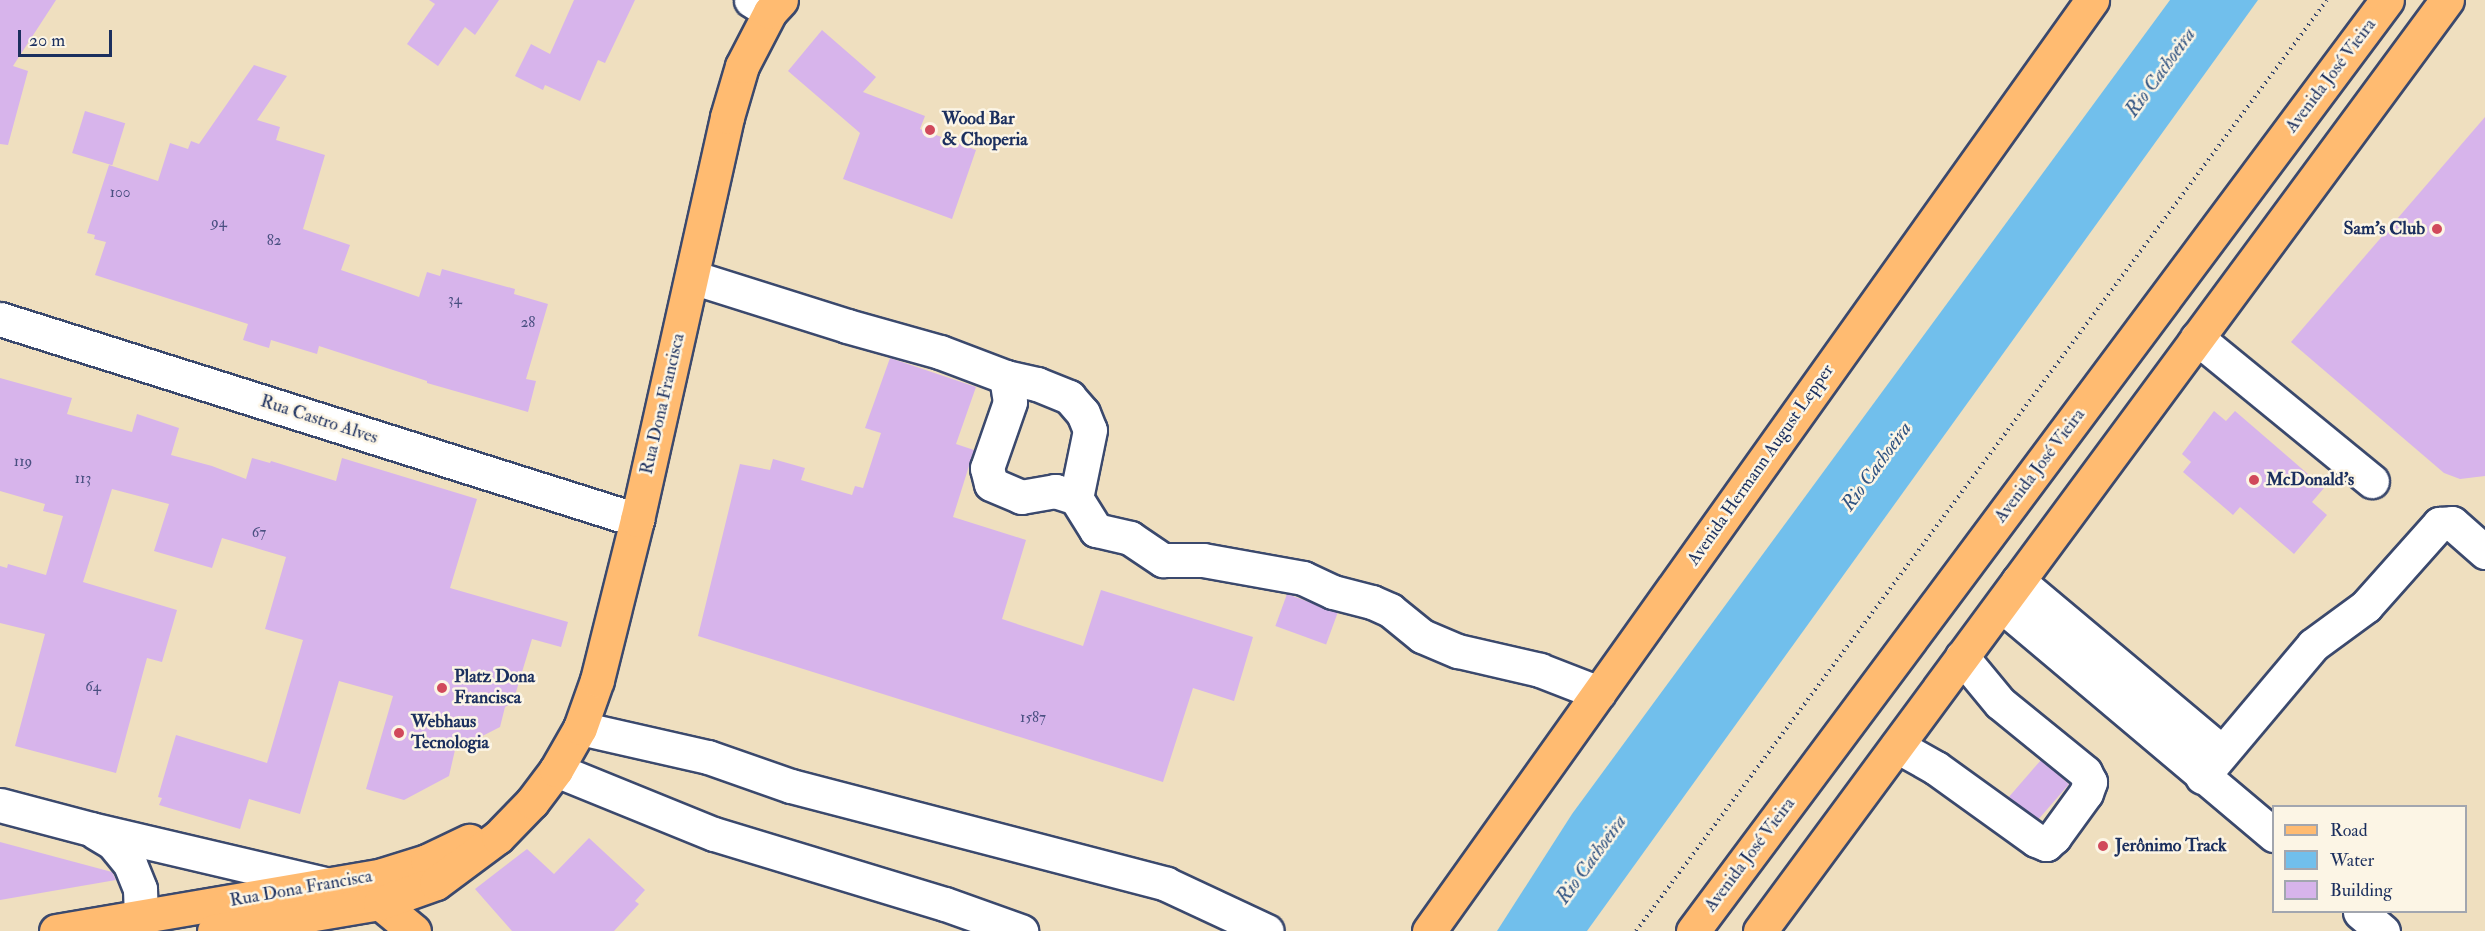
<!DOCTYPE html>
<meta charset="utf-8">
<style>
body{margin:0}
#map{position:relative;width:2485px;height:931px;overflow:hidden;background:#efdfbf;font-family:"IM FELL Double Pica",serif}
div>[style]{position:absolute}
.water>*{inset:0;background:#71bfec}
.building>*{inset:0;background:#d7b4eb;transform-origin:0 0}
.path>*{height:4px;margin-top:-2px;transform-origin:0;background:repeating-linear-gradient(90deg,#3b496d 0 1.5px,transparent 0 6px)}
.roads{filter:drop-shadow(2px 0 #3b496d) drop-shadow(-2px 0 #3b496d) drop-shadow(0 2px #3b496d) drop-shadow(0 -2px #3b496d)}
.minor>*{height:33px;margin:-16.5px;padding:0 16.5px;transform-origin:16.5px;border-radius:16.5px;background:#fff}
.major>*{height:33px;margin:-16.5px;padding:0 16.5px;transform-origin:16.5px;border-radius:16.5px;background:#ffbb71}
.dots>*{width:16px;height:16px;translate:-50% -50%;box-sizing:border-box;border:3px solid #fcf5e5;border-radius:50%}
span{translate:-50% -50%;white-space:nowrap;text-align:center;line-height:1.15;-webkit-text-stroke:5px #fcf5e5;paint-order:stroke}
.number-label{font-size:15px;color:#4a5081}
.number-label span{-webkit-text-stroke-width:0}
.street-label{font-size:18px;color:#1b2f5e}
.poi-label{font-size:18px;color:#1b2f5e;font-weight:700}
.left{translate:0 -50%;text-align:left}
.right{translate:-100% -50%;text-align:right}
.water-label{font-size:20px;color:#305382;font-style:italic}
.legend{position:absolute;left:2272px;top:805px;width:195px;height:108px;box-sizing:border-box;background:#fcf5e5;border:2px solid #a2a6af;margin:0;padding:8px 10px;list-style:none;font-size:18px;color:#1b2f5e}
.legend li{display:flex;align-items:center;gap:12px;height:30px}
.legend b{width:30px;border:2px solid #a2a6af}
.scale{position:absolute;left:18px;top:30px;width:94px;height:27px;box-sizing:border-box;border:3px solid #1b2f5e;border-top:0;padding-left:8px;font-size:18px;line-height:21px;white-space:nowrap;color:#1b2f5e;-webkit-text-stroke:4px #fcf5e5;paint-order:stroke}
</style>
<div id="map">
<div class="water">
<i style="clip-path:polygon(2170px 0,2258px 0,1587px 931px,1497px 931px,1572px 814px)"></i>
</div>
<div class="building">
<i style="clip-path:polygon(0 0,56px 0,13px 66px,28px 71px,8px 145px,0 144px)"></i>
<i style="clip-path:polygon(429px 0,499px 0,475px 35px,465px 27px,438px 66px,407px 44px,435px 4px)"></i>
<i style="clip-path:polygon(574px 0,635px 0,605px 63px,598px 60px,580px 101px,545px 85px,543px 90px,515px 76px,531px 44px,550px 54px)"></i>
<i style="clip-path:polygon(822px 30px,876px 77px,863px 92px,925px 116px,920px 129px,976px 150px,952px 219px,843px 179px,860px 133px,788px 71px)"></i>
<i style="clip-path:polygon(254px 65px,287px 76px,257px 120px,280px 127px,276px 140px,325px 155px,303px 229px,350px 245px,341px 270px,419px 297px,427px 272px,440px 276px,442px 269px,515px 289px,514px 294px,548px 304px,526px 379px,536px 381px,528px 412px,427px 383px,427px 381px,319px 346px,317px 354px,271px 340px,269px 348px,243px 340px,248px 324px,95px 275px,106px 242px,94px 239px,95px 235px,87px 233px,109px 165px,158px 181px,170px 143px,188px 149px,191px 141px,199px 144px)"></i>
<i style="left:85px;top:111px;width:42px;height:44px;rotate:17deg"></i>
<i style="clip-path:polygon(2485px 117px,2485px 476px,2460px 479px,2444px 473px,2291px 342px)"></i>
<i style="clip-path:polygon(890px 358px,976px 387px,956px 444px,974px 450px,953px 517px,1026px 540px,1002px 619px,1083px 646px,1101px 590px,1253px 637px,1234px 701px,1193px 688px,1163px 782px,698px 636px,740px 464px,770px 470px,773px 459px,805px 468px,801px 480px,852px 495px,855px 486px,863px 488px,881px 433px,865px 428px)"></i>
<i style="clip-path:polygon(0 378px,72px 398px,67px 414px,132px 432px,137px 414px,179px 428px,171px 455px,212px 466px,246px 479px,252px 458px,270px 463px,271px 461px,336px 481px,342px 458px,477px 499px,450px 588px,568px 622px,561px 647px,532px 639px,513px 702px,505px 707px,500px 727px,455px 750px,449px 776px,404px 800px,366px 789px,393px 696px,339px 681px,300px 814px,249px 799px,240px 829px,159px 805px,162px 798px,158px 797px,176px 735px,267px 763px,303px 640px,265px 629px,286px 557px,222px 538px,212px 568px,154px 551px,169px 504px,112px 489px,83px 582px,177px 610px,162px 662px,147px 658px,116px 773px,15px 746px,45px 634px,0 623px,0 566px,7px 568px,8px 564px,46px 575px,63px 516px,43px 511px,45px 504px,0 491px)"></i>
<i style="clip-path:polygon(2214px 411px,2226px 421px,2235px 411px,2324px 488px,2312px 502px,2327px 515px,2294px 554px,2240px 507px,2233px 515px,2183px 472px,2191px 462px,2182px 454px)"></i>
<i style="left:1287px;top:594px;width:54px;height:34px;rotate:20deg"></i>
<i style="left:2041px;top:760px;width:37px;height:49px;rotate:41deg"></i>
<i style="clip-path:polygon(589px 838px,645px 890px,635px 901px,639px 904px,614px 931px,512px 931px,475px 889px,527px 849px,554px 874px)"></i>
<i style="clip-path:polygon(0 842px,112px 872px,116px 880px,0 900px)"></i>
</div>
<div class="path">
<i style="left:1636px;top:931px;width:1159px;rotate:-53.42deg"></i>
</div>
<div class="roads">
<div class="minor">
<i style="left:751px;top:0;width:22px;rotate:32deg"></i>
<i style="left:692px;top:277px;width:163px;rotate:17.5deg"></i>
<i style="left:847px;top:326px;width:97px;rotate:15.6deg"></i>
<i style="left:940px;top:352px;width:71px;rotate:20.7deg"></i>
<i style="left:1006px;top:377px;width:25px;rotate:81deg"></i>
<i style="left:1010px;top:402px;width:70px;rotate:109.2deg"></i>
<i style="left:987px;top:468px;width:16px;rotate:76deg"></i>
<i style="left:991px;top:484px;width:33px;rotate:23deg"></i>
<i style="left:1021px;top:497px;width:35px;rotate:-10deg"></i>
<i style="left:1055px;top:491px;width:22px;rotate:18deg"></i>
<i style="left:1076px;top:498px;width:38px;rotate:58deg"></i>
<i style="left:1096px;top:530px;width:35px;rotate:13deg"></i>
<i style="left:1130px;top:538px;width:40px;rotate:34deg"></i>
<i style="left:1163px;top:560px;width:40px"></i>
<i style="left:1203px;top:560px;width:102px;rotate:10.2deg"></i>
<i style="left:1303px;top:578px;width:33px;rotate:25deg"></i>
<i style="left:1333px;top:592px;width:40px;rotate:14.4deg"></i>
<i style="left:1372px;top:602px;width:20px;rotate:24deg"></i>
<i style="left:1390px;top:610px;width:41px;rotate:39.1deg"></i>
<i style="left:1422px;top:636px;width:39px;rotate:23deg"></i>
<i style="left:1458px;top:651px;width:84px;rotate:13deg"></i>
<i style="left:1540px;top:670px;width:63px;rotate:21.3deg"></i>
<i style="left:0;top:319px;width:668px;rotate:17.51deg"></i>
<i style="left:2197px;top:338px;width:226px;rotate:39.3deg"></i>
<i style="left:1006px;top:377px;width:32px;rotate:13deg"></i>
<i style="left:1037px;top:384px;width:35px;rotate:22deg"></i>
<i style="left:1069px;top:397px;width:21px;rotate:49deg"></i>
<i style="left:1083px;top:413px;width:18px;rotate:68deg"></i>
<i style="left:1090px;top:430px;width:69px;rotate:101.6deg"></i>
<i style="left:2018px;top:581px;width:266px;rotate:40deg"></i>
<i style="left:2002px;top:606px;width:356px;rotate:40.1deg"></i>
<i style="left:580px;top:728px;width:131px;rotate:12.8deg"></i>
<i style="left:708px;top:757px;width:88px;rotate:19.3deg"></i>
<i style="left:791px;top:786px;width:388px;rotate:14.6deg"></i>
<i style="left:1166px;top:884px;width:111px;rotate:25deg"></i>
<i style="left:1897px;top:746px;width:45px;rotate:29.4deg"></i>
<i style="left:1936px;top:768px;width:123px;rotate:35.8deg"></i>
<i style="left:2036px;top:840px;width:11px;rotate:22deg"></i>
<i style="left:2046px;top:844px;width:11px;rotate:-41deg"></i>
<i style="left:2054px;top:837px;width:54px;rotate:-54deg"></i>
<i style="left:2086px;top:793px;width:12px;rotate:-70deg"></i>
<i style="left:2090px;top:782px;width:11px;rotate:-117deg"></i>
<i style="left:2085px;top:772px;width:109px;rotate:-140.9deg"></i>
<i style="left:2000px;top:703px;width:60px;rotate:-129.6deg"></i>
<i style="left:556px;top:770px;width:170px;rotate:22.1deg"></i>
<i style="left:714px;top:834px;width:241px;rotate:16.9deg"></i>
<i style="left:945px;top:904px;width:81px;rotate:19.6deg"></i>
<i style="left:2202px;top:777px;width:172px;rotate:-49.9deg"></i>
<i style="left:2313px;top:645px;width:66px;rotate:-36.3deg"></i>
<i style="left:2366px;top:606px;width:110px;rotate:-48.3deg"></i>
<i style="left:2439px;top:524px;width:13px;rotate:-4deg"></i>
<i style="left:2452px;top:523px;width:44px;rotate:41.3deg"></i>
<i style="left:0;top:805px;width:94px;rotate:14.8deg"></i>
<i style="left:91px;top:829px;width:244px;rotate:13.2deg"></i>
<i style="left:95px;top:832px;width:21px;rotate:31deg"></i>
<i style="left:113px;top:843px;width:27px;rotate:51deg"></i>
<i style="left:130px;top:864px;width:27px;rotate:68deg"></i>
<i style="left:140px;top:889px;width:27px;rotate:88deg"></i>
<i style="left:2360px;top:912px;width:30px;rotate:40deg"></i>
</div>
<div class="major">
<i style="left:365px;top:897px;width:16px;rotate:22deg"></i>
<i style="left:380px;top:903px;width:44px;rotate:39.5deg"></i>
<i style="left:56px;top:931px;width:331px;rotate:-9.7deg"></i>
<i style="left:382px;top:875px;width:47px;rotate:-17.3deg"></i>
<i style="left:427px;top:861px;width:47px;rotate:-25.5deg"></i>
<i style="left:214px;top:931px;width:168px;rotate:-9.6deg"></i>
<i style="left:380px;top:903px;width:59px;rotate:-19.7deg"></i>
<i style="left:436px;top:883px;width:77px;rotate:-36.6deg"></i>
<i style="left:498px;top:837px;width:49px;rotate:-45.8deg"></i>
<i style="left:532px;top:802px;width:40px;rotate:-53deg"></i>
<i style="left:556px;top:770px;width:48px;rotate:-60.3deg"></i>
<i style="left:580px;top:728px;width:51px;rotate:-70.5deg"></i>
<i style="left:597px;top:680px;width:165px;rotate:-76deg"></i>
<i style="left:637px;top:520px;width:413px;rotate:-77.4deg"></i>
<i style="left:727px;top:117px;width:53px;rotate:-73.6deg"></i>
<i style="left:742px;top:66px;width:61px;rotate:-62.6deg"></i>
<i style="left:770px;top:12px;width:16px;rotate:-47deg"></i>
<i style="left:1429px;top:931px;width:1143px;rotate:-54.54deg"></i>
<i style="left:1693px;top:931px;width:1161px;rotate:-53.3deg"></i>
<i style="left:1760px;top:931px;width:1157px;rotate:-53.58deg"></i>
</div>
</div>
<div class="dots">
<i style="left:930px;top:130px;background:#d1495b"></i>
<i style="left:2437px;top:229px;background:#d1495b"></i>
<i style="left:2254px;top:480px;background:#d1495b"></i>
<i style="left:442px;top:688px;background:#d1495b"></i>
<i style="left:399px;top:733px;background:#d1495b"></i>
<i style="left:2103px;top:846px;background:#d1495b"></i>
</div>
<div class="number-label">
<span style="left:120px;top:193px">100</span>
<span style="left:219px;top:223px">94</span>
<span style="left:274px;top:241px">82</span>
<span style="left:455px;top:300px">34</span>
<span style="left:528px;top:323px">28</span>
<span style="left:23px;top:462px">119</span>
<span style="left:83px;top:479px">113</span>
<span style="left:259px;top:533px">67</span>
<span style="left:93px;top:687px">64</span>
<span style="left:1033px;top:718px">1587</span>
</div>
<div class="street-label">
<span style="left:2331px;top:76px;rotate:-53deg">Avenida José Vieira</span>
<span style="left:663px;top:404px;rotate:-77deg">Rua Dona Francisca</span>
<span style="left:319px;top:420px;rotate:18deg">Rua Castro Alves</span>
<span style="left:1761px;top:465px;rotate:-55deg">Avenida Hermann August Lepper</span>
<span style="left:2040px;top:466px;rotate:-53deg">Avenida José Vieira</span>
<span style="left:1750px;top:855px;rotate:-53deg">Avenida José Vieira</span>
<span style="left:301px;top:889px;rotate:-10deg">Rua Dona Francisca</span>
</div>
<div class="poi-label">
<span class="left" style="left:942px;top:130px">Wood Bar<br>&amp; Choperia</span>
<span class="right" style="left:2425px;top:229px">Sam's Club</span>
<span class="left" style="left:2266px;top:480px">McDonald's</span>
<span class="left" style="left:454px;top:688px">Platz Dona<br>Francisca</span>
<span class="left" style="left:411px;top:733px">Webhaus<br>Tecnologia</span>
<span class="left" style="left:2115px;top:846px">Jerônimo Track</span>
</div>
<div class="water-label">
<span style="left:2160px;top:72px;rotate:-54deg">Rio Cachoeira</span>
<span style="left:1876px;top:466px;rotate:-54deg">Rio Cachoeira</span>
<span style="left:1591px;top:859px;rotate:-54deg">Rio Cachoeira</span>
</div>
<ul class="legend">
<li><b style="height:8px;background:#ffbb71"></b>Road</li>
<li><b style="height:16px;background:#71bfec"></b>Water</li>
<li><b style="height:16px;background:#d7b4eb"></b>Building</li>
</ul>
<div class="scale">20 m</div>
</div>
